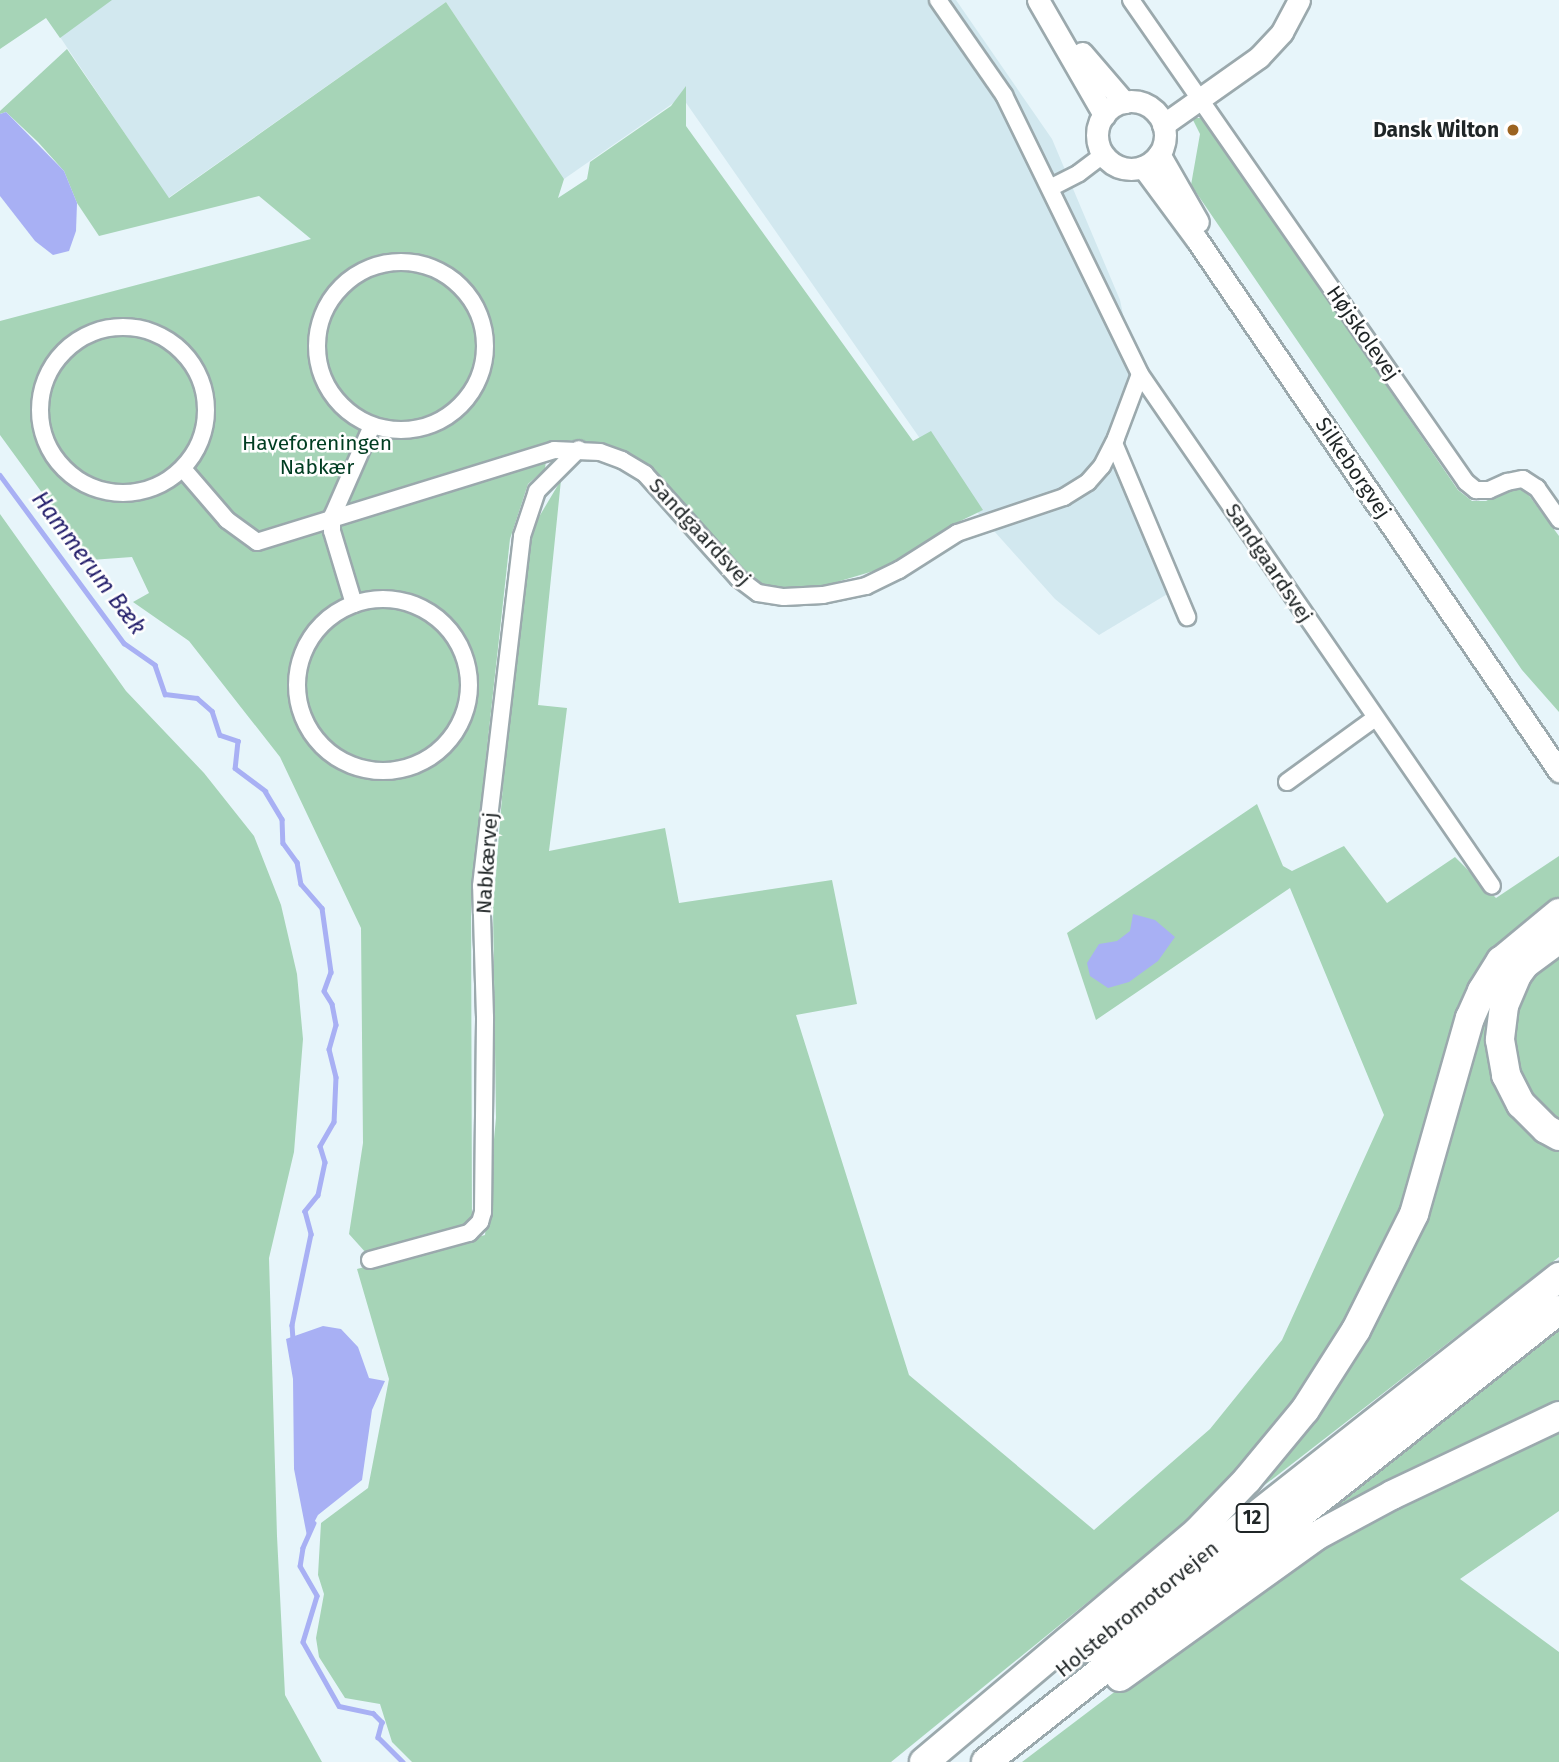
<!DOCTYPE html>
<meta charset="utf-8">
<style>
body{margin:0}
#map{position:relative;width:1559px;height:1762px;overflow:hidden;background:#e7f5fa;font-family:"Fira Sans",sans-serif}
div>[style]{position:absolute}
.built>*{inset:0;background:#d2e8ef}
.green>*{inset:0;background:#a6d4b7}
.water>*{inset:0;background:#a8b0f4}
.stream>*{height:4.5px;margin:-2.25px;padding:0 2.25px;transform-origin:2.25px;border-radius:2.25px;background:#a8b0f4}
.roads{filter:drop-shadow(2px 0 #9ba9ad) drop-shadow(-2px 0 #9ba9ad) drop-shadow(0 2px #9ba9ad) drop-shadow(0 -2px #9ba9ad)}
.street>*{height:16px;margin:-8px;padding:0 8px;transform-origin:8px;border-radius:8px;background:#fff}
.street>.ring{margin:-8px;padding:0;box-sizing:content-box;background:none;border:16px solid #fff;border-radius:50%}
.secondary>*{height:21px;margin:-10.5px;padding:0 10.5px;transform-origin:10.5px;border-radius:10.5px;background:#fff}
.secondary>.ring{margin:-10.5px;padding:0;box-sizing:content-box;background:none;border:21px solid #fff;border-radius:50%}
.highway>*{height:28px;margin:-14px;padding:0 14px;transform-origin:14px;border-radius:14px;background:#fff}
.dots>*{width:19px;height:19px;translate:-50% -50%;box-sizing:border-box;border:4px solid #fff;border-radius:50%}
span{translate:-50% -50%;white-space:nowrap;text-align:center;line-height:1.15;-webkit-text-stroke:5px #fff;paint-order:stroke}
.shield-label span{padding:2px 5px;background:#fff;border:2px solid;border-radius:5px;-webkit-text-stroke-width:0}
.shield-label{font-size:19px;color:#1f2526;font-weight:700}
.poi-label{font-size:21px;color:#1f2526;font-weight:700}
.right{translate:-100% -50%;text-align:right}
.street-label{font-size:21px;color:#1f2526}
.park-label{font-size:21px;color:#003d22}
.water-label{font-size:23px;color:#25206c;font-style:italic}
</style>
<div id="map">
<div class="built">
<i style="clip-path:polygon(97px 0,956px 0,1052px 139px,1120px 300px,1141px 401px,1115px 463px,1169px 593px,1099px 635px,1055px 599px,951px 483px,682px 97px,564px 179px,446px 2px,168px 198px,54px 28px)"></i>
</div>
<div class="green">
<i style="clip-path:polygon(0 0,112px 0,60px 38px,46px 18px,0 49px)"></i>
<i style="clip-path:polygon(446px 2px,564px 179px,558px 198px,587px 179px,590px 162px,671px 106px,686px 86px,686px 126px,913px 441px,931px 431px,983px 510px,948px 527px,887px 567px,830px 584px,786px 591px,759px 586px,743px 574px,656px 475px,638px 459px,582px 440px,548px 442px,545px 469px,528px 484px,510px 539px,471px 893px,472px 1225px,367px 1254px,349px 1234px,363px 1143px,361px 928px,280px 757px,189px 641px,133px 602px,149px 593px,132px 557px,91px 560px,0 435px,0 321px,311px 239px,259px 196px,99px 236px,77px 203px,64px 171px,38px 142px,6px 112px,0 114px,0 111px,67px 49px,169px 198px)"></i>
<i style="clip-path:polygon(1192px 118px,1203px 118px,1458px 490px,1472px 501px,1486px 501px,1513px 487px,1522px 486px,1559px 536px,1559px 712px,1522px 670px,1191px 185px,1200px 134px)"></i>
<i style="clip-path:polygon(561px 480px,538px 705px,567px 708px,549px 851px,665px 828px,679px 903px,832px 880px,857px 1004px,796px 1015px,909px 1375px,1094px 1530px,1210px 1429px,1282px 1340px,1384px 1115px,1290px 888px,1096px 1020px,1067px 933px,1257px 804px,1283px 866px,1292px 871px,1344px 846px,1387px 903px,1455px 857px,1496px 898px,1559px 856px,1559px 901px,1515px 929px,1482px 967px,1457px 1011px,1404px 1199px,1356px 1302px,1296px 1401px,1206px 1506px,891px 1762px,412px 1762px,392px 1742px,380px 1704px,345px 1698px,319px 1657px,316px 1638px,324px 1594px,318px 1575px,321px 1523px,368px 1488px,389px 1379px,357px 1269px,485px 1235px,496px 1118px,493px 908px,508px 723px,527px 537px)"></i>
<i style="clip-path:polygon(0 514px,126px 691px,204px 773px,254px 836px,281px 905px,297px 974px,303px 1039px,294px 1152px,269px 1258px,277px 1536px,285px 1695px,322px 1762px,0 1762px)"></i>
<i style="clip-path:polygon(1559px 953px,1559px 1125px,1533px 1101px,1518px 1072px,1511px 1038px,1518px 1004px,1531px 972px)"></i>
<i style="clip-path:polygon(1502px 978px,1491px 1050px,1559px 1148px,1559px 1257px,1235px 1508px,1367px 1331px,1480px 1018px)"></i>
<i style="clip-path:polygon(1559px 1328px,1559px 1406px,1247px 1567px)"></i>
<i style="clip-path:polygon(1559px 1428px,1559px 1511px,1460px 1579px,1559px 1652px,1559px 1762px,1022px 1762px,1150px 1665px,1325px 1543px)"></i>
</div>
<div class="water">
<i style="clip-path:polygon(6px 112px,64px 171px,77px 203px,76px 231px,69px 251px,53px 255px,35px 241px,0 196px,0 114px)"></i>
<i style="clip-path:polygon(1133px 914px,1155px 920px,1175px 937px,1158px 961px,1129px 982px,1108px 988px,1090px 976px,1087px 963px,1099px 944px,1117px 941px,1130px 931px)"></i>
<i style="clip-path:polygon(323px 1326px,341px 1329px,358px 1347px,369px 1378px,385px 1381px,372px 1410px,362px 1480px,318px 1515px,307px 1536px,294px 1469px,293px 1379px,286px 1339px)"></i>
</div>
<div class="stream">
<i style="left:0;top:475px;width:209px;rotate:53.6deg"></i>
<i style="left:124px;top:643px;width:38px;rotate:35deg"></i>
<i style="left:155px;top:665px;width:31px;rotate:71deg"></i>
<i style="left:165px;top:694px;width:32px;rotate:7deg"></i>
<i style="left:197px;top:698px;width:20px;rotate:41deg"></i>
<i style="left:212px;top:711px;width:25px;rotate:72deg"></i>
<i style="left:220px;top:735px;width:19px;rotate:18deg"></i>
<i style="left:238px;top:741px;width:27px;rotate:96deg"></i>
<i style="left:235px;top:768px;width:38px;rotate:37deg"></i>
<i style="left:265px;top:791px;width:33px;rotate:59deg"></i>
<i style="left:282px;top:819px;width:24px;rotate:88deg"></i>
<i style="left:283px;top:843px;width:24px;rotate:54deg"></i>
<i style="left:297px;top:862px;width:22px;rotate:80deg"></i>
<i style="left:301px;top:884px;width:32px;rotate:49deg"></i>
<i style="left:322px;top:908px;width:65px;rotate:82deg"></i>
<i style="left:331px;top:972px;width:20px;rotate:110deg"></i>
<i style="left:324px;top:991px;width:15px;rotate:58deg"></i>
<i style="left:332px;top:1004px;width:21px;rotate:79deg"></i>
<i style="left:336px;top:1025px;width:25px;rotate:106deg"></i>
<i style="left:329px;top:1049px;width:29px;rotate:76deg"></i>
<i style="left:336px;top:1077px;width:45px;rotate:92.5deg"></i>
<i style="left:334px;top:1122px;width:28px;rotate:120deg"></i>
<i style="left:320px;top:1146px;width:17px;rotate:73deg"></i>
<i style="left:325px;top:1162px;width:34px;rotate:102deg"></i>
<i style="left:318px;top:1195px;width:21px;rotate:129deg"></i>
<i style="left:305px;top:1211px;width:24px;rotate:75deg"></i>
<i style="left:311px;top:1234px;width:93px;rotate:101.8deg"></i>
<i style="left:292px;top:1325px;width:15px;rotate:86deg"></i>
<i style="left:314px;top:1523px;width:27px;rotate:114deg"></i>
<i style="left:303px;top:1548px;width:18px;rotate:99deg"></i>
<i style="left:300px;top:1566px;width:34px;rotate:60deg"></i>
<i style="left:317px;top:1596px;width:48px;rotate:106.9deg"></i>
<i style="left:303px;top:1642px;width:73px;rotate:60.6deg"></i>
<i style="left:339px;top:1706px;width:35px;rotate:12deg"></i>
<i style="left:373px;top:1713px;width:13px;rotate:45deg"></i>
<i style="left:382px;top:1722px;width:16px;rotate:105deg"></i>
<i style="left:378px;top:1737px;width:35px;rotate:45deg"></i>
</div>
<div class="roads">
<div class="street">
<i style="left:938px;top:0;width:116px;rotate:55.2deg"></i>
<i style="left:1004px;top:95px;width:310px;rotate:64deg"></i>
<i style="left:1140px;top:374px;width:621px;rotate:55.49deg"></i>
<i style="left:1131px;top:0;width:587px;rotate:55.2deg"></i>
<i style="left:1466px;top:482px;width:13px;rotate:39deg"></i>
<i style="left:1476px;top:490px;width:13px"></i>
<i style="left:1489px;top:490px;width:20px;rotate:-24deg"></i>
<i style="left:1507px;top:482px;width:16px;rotate:-11deg"></i>
<i style="left:1523px;top:479px;width:17px;rotate:33deg"></i>
<i style="left:1537px;top:488px;width:39px;rotate:55deg"></i>
<i style="left:1052px;top:187px;width:30px;rotate:-27deg"></i>
<i style="left:1079px;top:173px;width:30px;rotate:-37deg"></i>
<i class="ring" style="left:317px;top:262px;width:152px;height:152px"></i>
<i class="ring" style="left:40px;top:327px;width:150px;height:150px"></i>
<i style="left:1114px;top:443px;width:189px;rotate:67.2deg"></i>
<i style="left:184px;top:470px;width:66px;rotate:49.3deg"></i>
<i style="left:227px;top:520px;width:37px;rotate:36deg"></i>
<i style="left:257px;top:542px;width:311px;rotate:-17.2deg"></i>
<i style="left:554px;top:450px;width:46px;rotate:2.5deg"></i>
<i style="left:600px;top:452px;width:23px;rotate:20deg"></i>
<i style="left:622px;top:460px;width:27px;rotate:31deg"></i>
<i style="left:645px;top:474px;width:140px;rotate:48.2deg"></i>
<i style="left:738px;top:578px;width:25px;rotate:37deg"></i>
<i style="left:758px;top:593px;width:26px;rotate:9deg"></i>
<i style="left:784px;top:597px;width:39px;rotate:-3deg"></i>
<i style="left:823px;top:595px;width:44px;rotate:-11.8deg"></i>
<i style="left:866px;top:586px;width:37px;rotate:-26deg"></i>
<i style="left:899px;top:570px;width:69px;rotate:-32.5deg"></i>
<i style="left:957px;top:533px;width:113px;rotate:-18.6deg"></i>
<i style="left:1064px;top:497px;width:28px;rotate:-32deg"></i>
<i style="left:1088px;top:482px;width:21px;rotate:-49deg"></i>
<i style="left:1102px;top:466px;width:31px;rotate:-63deg"></i>
<i style="left:1116px;top:438px;width:68px;rotate:-69.4deg"></i>
<i class="ring" style="left:297px;top:599px;width:156px;height:156px"></i>
<i style="left:354px;top:604px;width:76px;rotate:-106.8deg"></i>
<i style="left:332px;top:531px;width:14px;rotate:-90deg"></i>
<i style="left:332px;top:517px;width:99px;rotate:-66.3deg"></i>
<i style="left:1287px;top:782px;width:109px;rotate:-36deg"></i>
<i style="left:370px;top:1260px;width:103px;rotate:-15.3deg"></i>
<i style="left:469px;top:1233px;width:16px;rotate:-45deg"></i>
<i style="left:480px;top:1222px;width:10px;rotate:-73deg"></i>
<i style="left:483px;top:1212px;width:195px;rotate:-89.4deg"></i>
<i style="left:485px;top:1017px;width:131px;rotate:-91.7deg"></i>
<i style="left:481px;top:886px;width:352px;rotate:-83.3deg"></i>
<i style="left:522px;top:536px;width:47px;rotate:-71.6deg"></i>
<i style="left:537px;top:491px;width:59px;rotate:-45deg"></i>
</div>
<div class="secondary">
<i style="left:1038px;top:0;width:133px;rotate:60.1deg"></i>
<i style="left:1082px;top:53px;width:65px;rotate:49.4deg"></i>
<i class="ring" style="left:1097px;top:101px;width:47px;height:47px"></i>
<i style="left:1163px;top:125px;width:118px;rotate:-35.3deg"></i>
<i style="left:1259px;top:57px;width:34px;rotate:-47deg"></i>
<i style="left:1282px;top:32px;width:36px;rotate:-62deg"></i>
<i style="left:1159px;top:154px;width:78px;rotate:60.2deg"></i>
<i style="left:1143px;top:167px;width:91px;rotate:53.5deg"></i>
<i style="left:1197px;top:240px;width:643px;rotate:55.72deg"></i>
</div>
<div class="highway">
<i style="left:1559px;top:939px;width:42px;rotate:143.7deg"></i>
<i style="left:1525px;top:964px;width:14px;rotate:126deg"></i>
<i style="left:1517px;top:975px;width:34px;rotate:113deg"></i>
<i style="left:1504px;top:1006px;width:34px;rotate:97deg"></i>
<i style="left:1500px;top:1040px;width:36px;rotate:80deg"></i>
<i style="left:1506px;top:1075px;width:33px;rotate:63deg"></i>
<i style="left:1521px;top:1104px;width:35px;rotate:45deg"></i>
<i style="left:1546px;top:1129px;width:15px;rotate:28deg"></i>
<i style="left:1088px;top:1648px;width:600px;rotate:-38.23deg"></i>
<i style="left:1120px;top:1677px;width:241px;rotate:-35.7deg"></i>
<i style="left:1316px;top:1536px;width:86px;rotate:-28.3deg"></i>
<i style="left:1392px;top:1495px;width:185px;rotate:-25.3deg"></i>
<i style="left:924px;top:1762px;width:357px;rotate:-40.1deg"></i>
<i style="left:1197px;top:1532px;width:72px;rotate:-46.1deg"></i>
<i style="left:1247px;top:1480px;width:91px;rotate:-50.4deg"></i>
<i style="left:1305px;top:1410px;width:95px;rotate:-57.5deg"></i>
<i style="left:1356px;top:1330px;width:130px;rotate:-63.4deg"></i>
<i style="left:1414px;top:1214px;width:204px;rotate:-74.1deg"></i>
<i style="left:1470px;top:1018px;width:30px;rotate:-66deg"></i>
<i style="left:1482px;top:991px;width:36px;rotate:-58deg"></i>
<i style="left:1501px;top:961px;width:75px;rotate:-39.6deg"></i>
<i style="left:986px;top:1762px;width:730px;rotate:-38.27deg"></i>
</div>
</div>
<div class="dots">
<i style="left:1513px;top:130px;background:#9c6320"></i>
</div>
<div class="shield-label">
<span style="left:1252px;top:1518px">12</span>
</div>
<div class="poi-label">
<span class="right" style="left:1499px;top:130px">Dansk Wilton</span>
</div>
<div class="street-label">
<span style="left:1363px;top:333px;rotate:55deg">Højskolevej</span>
<span style="left:1353px;top:468px;rotate:56deg">Silkeborgvej</span>
<span style="left:700px;top:532px;rotate:47deg">Sandgaardsvej</span>
<span style="left:1269px;top:563px;rotate:56deg">Sandgaardsvej</span>
<span style="left:487px;top:863px;rotate:-86deg">Nabkærvej</span>
<span style="left:1137px;top:1609px;rotate:-39deg">Holstebromotorvejen</span>
</div>
<div class="park-label">
<span style="left:317px;top:455px">Haveforeningen<br>Nabkær</span>
</div>
<div class="water-label">
<span style="left:89px;top:563px;rotate:53deg">Hammerum Bæk</span>
</div>
</div>
